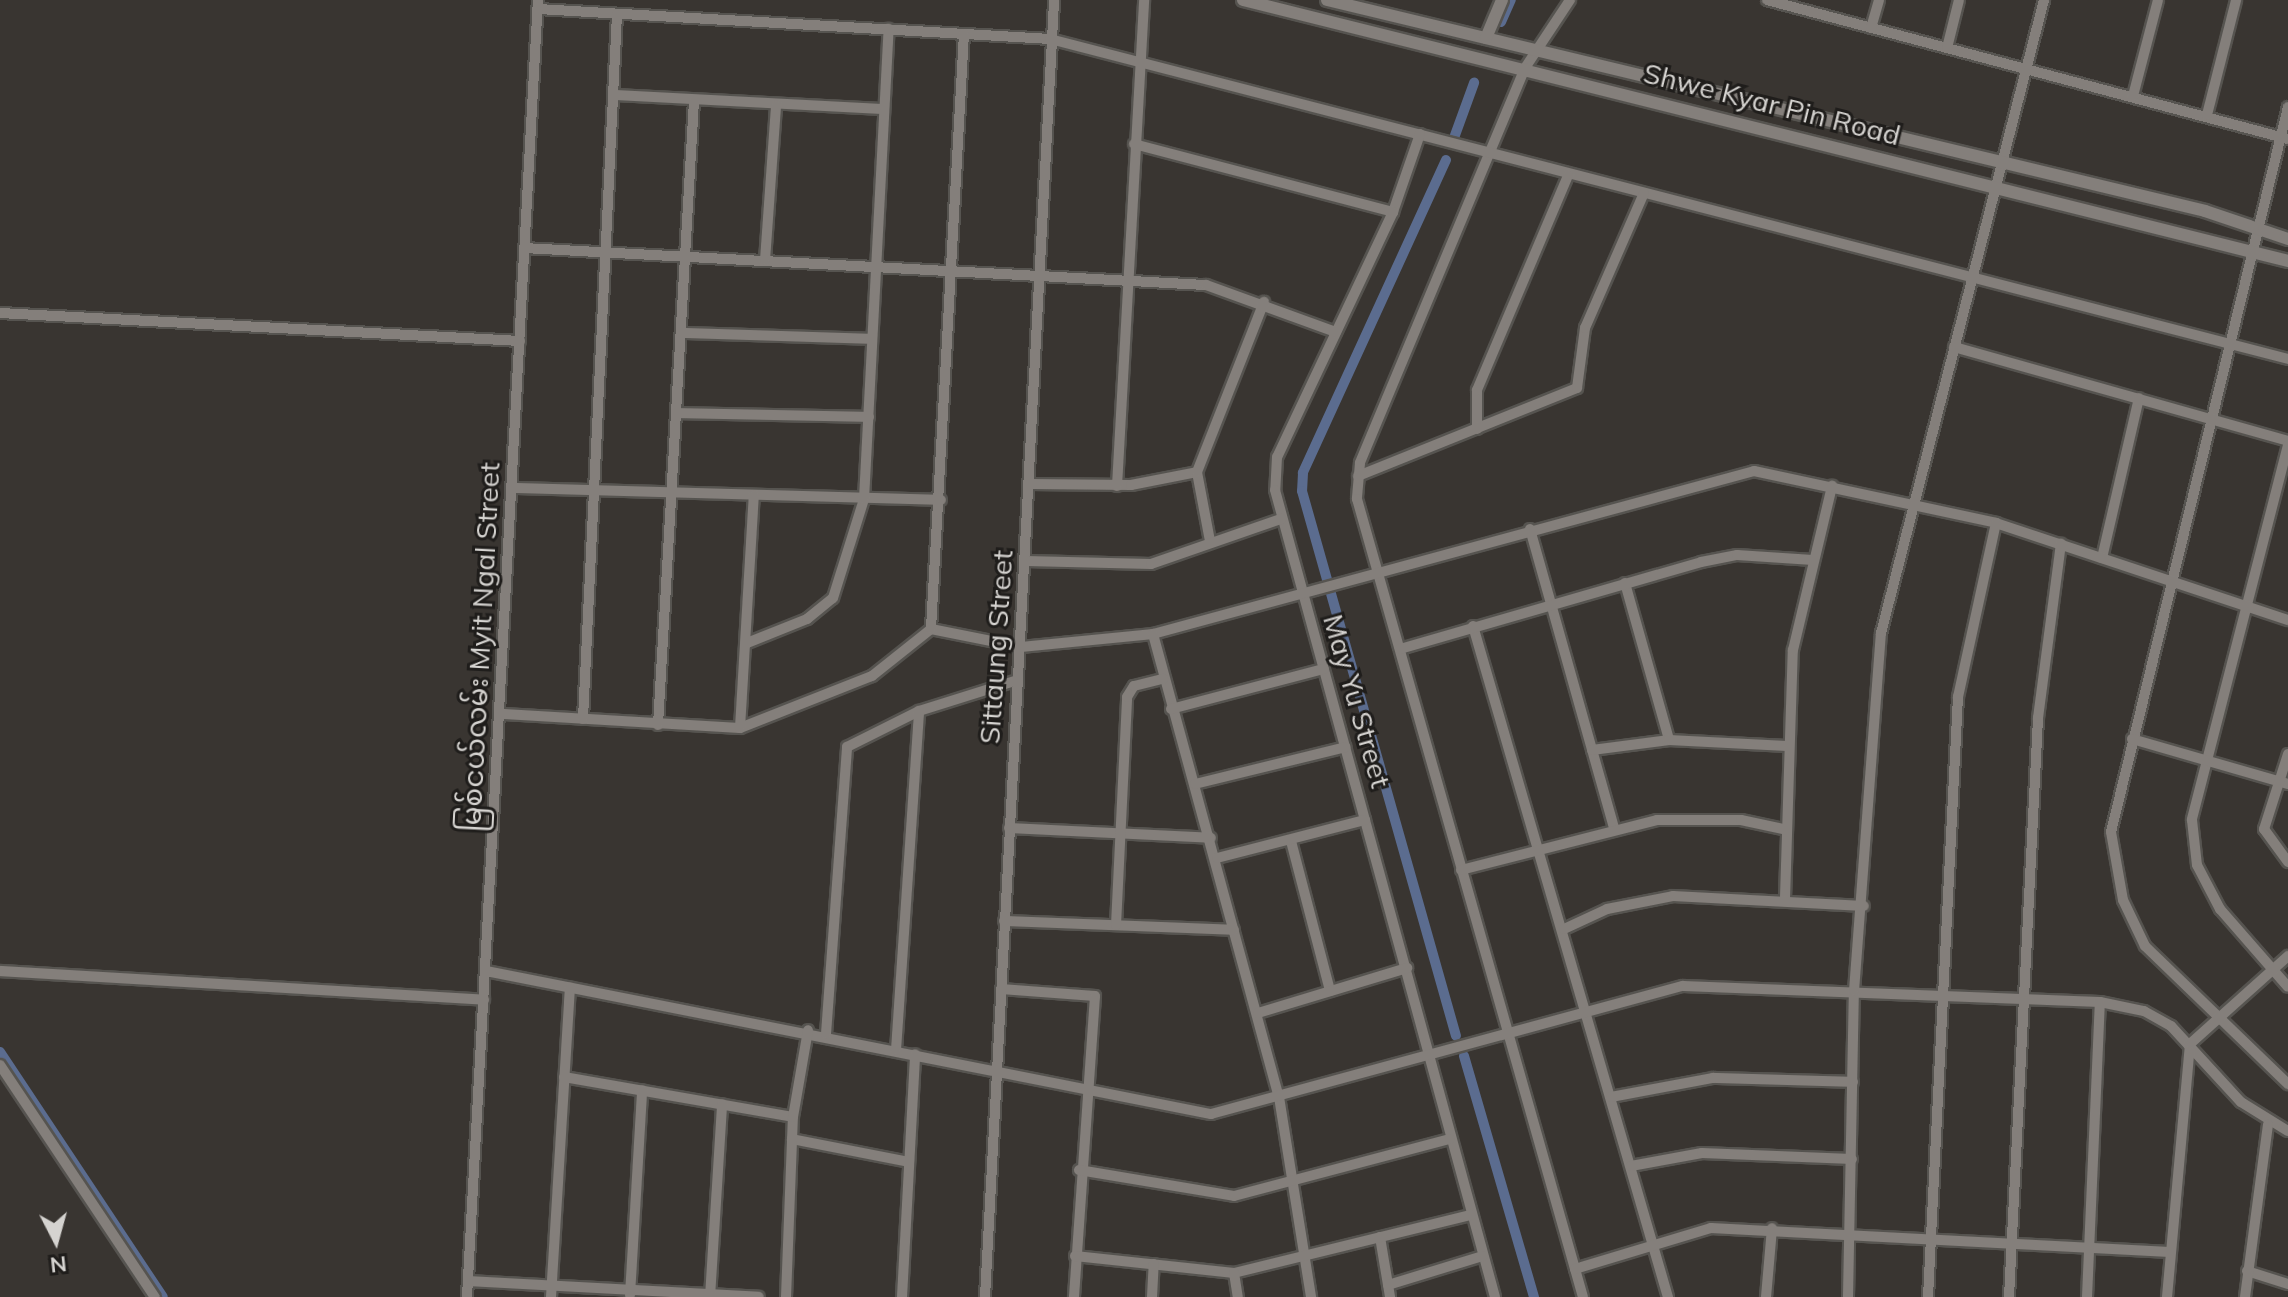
<!DOCTYPE html>
<meta charset="utf-8">
<style>
body{margin:0}
#map{position:relative;width:2288px;height:1297px;overflow:hidden;background:#393531;font-family:Mulish,"Noto Sans Myanmar",sans-serif}
div>[style]{position:absolute}
.canal>*{height:10px;margin:-5px;padding:0 5px;transform-origin:5px;border-radius:5px;background:#5b6c8f}
.roads{filter:drop-shadow(2px 0 #565450) drop-shadow(-2px 0 #565450) drop-shadow(0 2px #565450) drop-shadow(0 -2px #565450)}
.minor>*{height:10px;margin:-5px;padding:0 5px;transform-origin:5px;border-radius:5px;background:#847f7b}
.tertiary>*{height:12px;margin:-6px;padding:0 6px;transform-origin:6px;border-radius:6px;background:#847f7b}
span{translate:-50% -50%;white-space:nowrap;text-align:center;line-height:1.15;-webkit-text-stroke:6px #1f1d1b;paint-order:stroke}
.street-label{font-size:28px;color:#d5d3d0}
.north{position:absolute;left:16px;top:1201px;width:80px;height:80px;-webkit-text-stroke:6px #1f1d1b;paint-order:stroke;rotate:174deg;font-size:22px;font-weight:700;line-height:32px;text-align:center;color:#d5d3d0}
.north::after{content:'';display:block;margin:auto;width:28px;height:36px;background:#d5d3d0;clip-path:polygon(50% 0,100% 100%,50% 72%,0 100%)}
</style>
<div id="map">
<div class="canal">
<i style="left:1501px;top:22px;width:24px;rotate:-66deg"></i>
<i style="left:1454px;top:138px;width:59px;rotate:-70deg"></i>
<i style="left:1446px;top:160px;width:344px;rotate:114.6deg"></i>
<i style="left:1303px;top:473px;width:18px;rotate:93deg"></i>
<i style="left:1302px;top:491px;width:566px;rotate:74.22deg"></i>
<i style="left:0;top:1052px;width:294px;rotate:56.4deg"></i>
<i style="left:1464px;top:1056px;width:251px;rotate:73.8deg"></i>
</div>
<div class="roads">
<div class="minor">
<i style="left:1570px;top:0;width:82px;rotate:123.5deg"></i>
<i style="left:1525px;top:68px;width:428px;rotate:112.7deg"></i>
<i style="left:1360px;top:463px;width:36px;rotate:95deg"></i>
<i style="left:1357px;top:499px;width:829px;rotate:74.19deg"></i>
<i style="left:1767px;top:0;width:539px;rotate:14.94deg"></i>
<i style="left:538px;top:9px;width:513px;rotate:3.35deg"></i>
<i style="left:1050px;top:39px;width:1279px;rotate:14.49deg"></i>
<i style="left:1871px;top:28px;width:29px;rotate:-74deg"></i>
<i style="left:1947px;top:48px;width:49px;rotate:-76deg"></i>
<i style="left:616px;top:95px;width:266px;rotate:3deg"></i>
<i style="left:2133px;top:96px;width:99px;rotate:-75.4deg"></i>
<i style="left:2288px;top:107px;width:746px;rotate:103.72deg"></i>
<i style="left:2111px;top:832px;width:69px;rotate:80deg"></i>
<i style="left:2123px;top:900px;width:51px;rotate:64.4deg"></i>
<i style="left:2145px;top:946px;width:199px;rotate:44deg"></i>
<i style="left:2207px;top:115px;width:119px;rotate:-75.8deg"></i>
<i style="left:1420px;top:134px;width:83px;rotate:109.1deg"></i>
<i style="left:1393px;top:212px;width:271px;rotate:115.3deg"></i>
<i style="left:1277px;top:457px;width:33px;rotate:93deg"></i>
<i style="left:1275px;top:490px;width:836px;rotate:74.75deg"></i>
<i style="left:1134px;top:144px;width:268px;rotate:14.7deg"></i>
<i style="left:524px;top:248px;width:683px;rotate:3.11deg"></i>
<i style="left:1206px;top:285px;width:138px;rotate:19.9deg"></i>
<i style="left:765px;top:260px;width:155px;rotate:-85.9deg"></i>
<i style="left:0;top:313px;width:521px;rotate:3.08deg"></i>
<i style="left:683px;top:333px;width:188px;rotate:1.8deg"></i>
<i style="left:1954px;top:347px;width:347px;rotate:15.7deg"></i>
<i style="left:679px;top:413px;width:190px;rotate:1.2deg"></i>
<i style="left:1477px;top:429px;width:39px;rotate:-90deg"></i>
<i style="left:1477px;top:390px;width:233px;rotate:-67deg"></i>
<i style="left:2288px;top:445px;width:387px;rotate:104.4deg"></i>
<i style="left:2192px;top:820px;width:45px;rotate:83.7deg"></i>
<i style="left:2197px;top:865px;width:50px;rotate:62.4deg"></i>
<i style="left:2220px;top:909px;width:103px;rotate:48.9deg"></i>
<i style="left:1358px;top:476px;width:236px;rotate:-21.9deg"></i>
<i style="left:1577px;top:388px;width:61px;rotate:-82.4deg"></i>
<i style="left:1585px;top:328px;width:147px;rotate:-66.4deg"></i>
<i style="left:1030px;top:484px;width:101px;rotate:0.6deg"></i>
<i style="left:1131px;top:485px;width:67px;rotate:-11.1deg"></i>
<i style="left:1117px;top:486px;width:487px;rotate:-86.8deg"></i>
<i style="left:513px;top:488px;width:428px;rotate:1.6deg"></i>
<i style="left:1530px;top:529px;width:311px;rotate:74.3deg"></i>
<i style="left:1210px;top:541px;width:70px;rotate:-100.7deg"></i>
<i style="left:1197px;top:472px;width:183px;rotate:-68.5deg"></i>
<i style="left:2102px;top:558px;width:164px;rotate:-77deg"></i>
<i style="left:1026px;top:561px;width:125px;rotate:1.4deg"></i>
<i style="left:1151px;top:564px;width:138px;rotate:-19.1deg"></i>
<i style="left:1625px;top:583px;width:163px;rotate:74.3deg"></i>
<i style="left:1473px;top:626px;width:699px;rotate:73.8deg"></i>
<i style="left:931px;top:629px;width:92px;rotate:11.3deg"></i>
<i style="left:1021px;top:647px;width:133px;rotate:-5.6deg"></i>
<i style="left:1153px;top:634px;width:623px;rotate:-15.17deg"></i>
<i style="left:1754px;top:471px;width:248px;rotate:12.1deg"></i>
<i style="left:1996px;top:523px;width:308px;rotate:18.4deg"></i>
<i style="left:1153px;top:634px;width:480px;rotate:74.8deg"></i>
<i style="left:1279px;top:1097px;width:203px;rotate:80.9deg"></i>
<i style="left:747px;top:643px;width:65px;rotate:-21.8deg"></i>
<i style="left:807px;top:619px;width:33px;rotate:-39deg"></i>
<i style="left:833px;top:598px;width:104px;rotate:-72.6deg"></i>
<i style="left:864px;top:499px;width:471px;rotate:-87deg"></i>
<i style="left:1400px;top:649px;width:313px;rotate:-16.1deg"></i>
<i style="left:1701px;top:562px;width:37px;rotate:-11deg"></i>
<i style="left:1737px;top:555px;width:76px;rotate:3.8deg"></i>
<i style="left:1171px;top:709px;width:158px;rotate:-14.7deg"></i>
<i style="left:504px;top:714px;width:236px;rotate:3.4deg"></i>
<i style="left:740px;top:728px;width:142px;rotate:-21.5deg"></i>
<i style="left:872px;top:676px;width:75px;rotate:-38.5deg"></i>
<i style="left:931px;top:629px;width:596px;rotate:-86.83deg"></i>
<i style="left:583px;top:719px;width:705px;rotate:-87.24deg"></i>
<i style="left:658px;top:725px;width:625px;rotate:-86.7deg"></i>
<i style="left:740px;top:728px;width:233px;rotate:-86.6deg"></i>
<i style="left:2132px;top:739px;width:162px;rotate:16.1deg"></i>
<i style="left:1592px;top:750px;width:78px;rotate:-7.4deg"></i>
<i style="left:1669px;top:740px;width:118px;rotate:2.9deg"></i>
<i style="left:2288px;top:754px;width:79px;rotate:107.7deg"></i>
<i style="left:2264px;top:829px;width:41px;rotate:54deg"></i>
<i style="left:1195px;top:784px;width:155px;rotate:-13.8deg"></i>
<i style="left:1009px;top:828px;width:202px;rotate:2.8deg"></i>
<i style="left:1291px;top:841px;width:155px;rotate:75.4deg"></i>
<i style="left:1217px;top:858px;width:153px;rotate:-14.4deg"></i>
<i style="left:1461px;top:870px;width:202px;rotate:-14.3deg"></i>
<i style="left:1657px;top:820px;width:84px"></i>
<i style="left:1741px;top:820px;width:43px;rotate:12.1deg"></i>
<i style="left:1785px;top:898px;width:248px;rotate:-88.2deg"></i>
<i style="left:1793px;top:650px;width:169px;rotate:-76.6deg"></i>
<i style="left:1004px;top:921px;width:230px;rotate:2.2deg"></i>
<i style="left:1116px;top:925px;width:228px;rotate:-87.2deg"></i>
<i style="left:1127px;top:697px;width:13px;rotate:-58deg"></i>
<i style="left:1134px;top:686px;width:30px;rotate:-14deg"></i>
<i style="left:1564px;top:929px;width:47px;rotate:-24.9deg"></i>
<i style="left:1607px;top:909px;width:67px;rotate:-11.1deg"></i>
<i style="left:1673px;top:896px;width:191px;rotate:3deg"></i>
<i style="left:0;top:971px;width:485px;rotate:3.4deg"></i>
<i style="left:486px;top:971px;width:739px;rotate:11.16deg"></i>
<i style="left:1211px;top:1114px;width:489px;rotate:-15.2deg"></i>
<i style="left:1683px;top:986px;width:417px;rotate:2.2deg"></i>
<i style="left:2100px;top:1002px;width:45px;rotate:11.6deg"></i>
<i style="left:2144px;top:1011px;width:31px;rotate:29deg"></i>
<i style="left:2171px;top:1026px;width:103px;rotate:47.4deg"></i>
<i style="left:2241px;top:1102px;width:55px;rotate:31.7deg"></i>
<i style="left:1001px;top:989px;width:94px;rotate:4.3deg"></i>
<i style="left:1095px;top:996px;width:302px;rotate:94deg"></i>
<i style="left:1258px;top:1013px;width:156px;rotate:-16.8deg"></i>
<i style="left:826px;top:1034px;width:288px;rotate:-85.8deg"></i>
<i style="left:847px;top:747px;width:80px;rotate:-26.6deg"></i>
<i style="left:919px;top:711px;width:101px;rotate:-17.4deg"></i>
<i style="left:896px;top:1050px;width:340px;rotate:-86.1deg"></i>
<i style="left:0;top:1065px;width:279px;rotate:56.3deg"></i>
<i style="left:564px;top:1077px;width:232px;rotate:9.9deg"></i>
<i style="left:1611px;top:1097px;width:104px;rotate:-10.6deg"></i>
<i style="left:1713px;top:1078px;width:140px;rotate:1.6deg"></i>
<i style="left:792px;top:1139px;width:119px;rotate:11.1deg"></i>
<i style="left:1631px;top:1166px;width:72px;rotate:-10.4deg"></i>
<i style="left:1702px;top:1153px;width:150px;rotate:2.3deg"></i>
<i style="left:1079px;top:1170px;width:157px;rotate:9.5deg"></i>
<i style="left:1234px;top:1196px;width:223px;rotate:-14.8deg"></i>
<i style="left:1380px;top:1237px;width:61px;rotate:80.5deg"></i>
<i style="left:1075px;top:1256px;width:160px;rotate:6.1deg"></i>
<i style="left:1234px;top:1273px;width:244px;rotate:-13.8deg"></i>
<i style="left:1575px;top:1269px;width:142px;rotate:-16.8deg"></i>
<i style="left:1711px;top:1228px;width:459px;rotate:3deg"></i>
<i style="left:2247px;top:1271px;width:43px;rotate:17.6deg"></i>
<i style="left:1234px;top:1273px;width:24px;rotate:81deg"></i>
<i style="left:468px;top:1281px;width:291px;rotate:3.1deg"></i>
<i style="left:1388px;top:1285px;width:99px;rotate:-17deg"></i>
<i style="left:630px;top:1295px;width:205px;rotate:-86.6deg"></i>
<i style="left:467px;top:1297px;width:1299px;rotate:-86.87deg"></i>
<i style="left:551px;top:1297px;width:310px;rotate:-86.5deg"></i>
<i style="left:710px;top:1297px;width:193px;rotate:-86.4deg"></i>
<i style="left:786px;top:1297px;width:180px;rotate:-87.8deg"></i>
<i style="left:793px;top:1117px;width:88px;rotate:-80.2deg"></i>
<i style="left:902px;top:1297px;width:243px;rotate:-86.9deg"></i>
<i style="left:985px;top:1297px;width:1299px;rotate:-86.95deg"></i>
<i style="left:1152px;top:1297px;width:33px;rotate:-87deg"></i>
<i style="left:1766px;top:1297px;width:69px;rotate:-85deg"></i>
<i style="left:1848px;top:1297px;width:306px;rotate:-88.9deg"></i>
<i style="left:1854px;top:991px;width:359px;rotate:-85.7deg"></i>
<i style="left:1881px;top:633px;width:654px;rotate:-75.56deg"></i>
<i style="left:1928px;top:1297px;width:601px;rotate:-87.14deg"></i>
<i style="left:1958px;top:697px;width:178px;rotate:-77.7deg"></i>
<i style="left:2009px;top:1297px;width:580px;rotate:-87.13deg"></i>
<i style="left:2038px;top:718px;width:176px;rotate:-82.5deg"></i>
<i style="left:2087px;top:1297px;width:295px;rotate:-87.5deg"></i>
<i style="left:2167px;top:1297px;width:254px;rotate:-84.8deg"></i>
<i style="left:2190px;top:1044px;width:132px;rotate:-41.9deg"></i>
<i style="left:2245px;top:1297px;width:174px;rotate:-82.4deg"></i>
</div>
<div class="tertiary">
<i style="left:1243px;top:0;width:1077px;rotate:14.02deg"></i>
<i style="left:1327px;top:0;width:903px;rotate:13.51deg"></i>
<i style="left:2205px;top:211px;width:88px;rotate:18.6deg"></i>
<i style="left:1486px;top:38px;width:41px;rotate:-67.2deg"></i>
</div>
</div>
<div class="street-label">
<span style="left:1772px;top:104px;rotate:14deg">Shwe Kyar Pin Road</span>
<span style="left:480px;top:647px;rotate:-87deg">မြစ်ငယ်လမ်း Myit Ngal Street</span>
<span style="left:996px;top:647px;rotate:-86deg">Sittaung Street</span>
<span style="left:1357px;top:701px;rotate:74deg">May Yu Street</span>
</div>
<div class="north">N</div>
</div>
